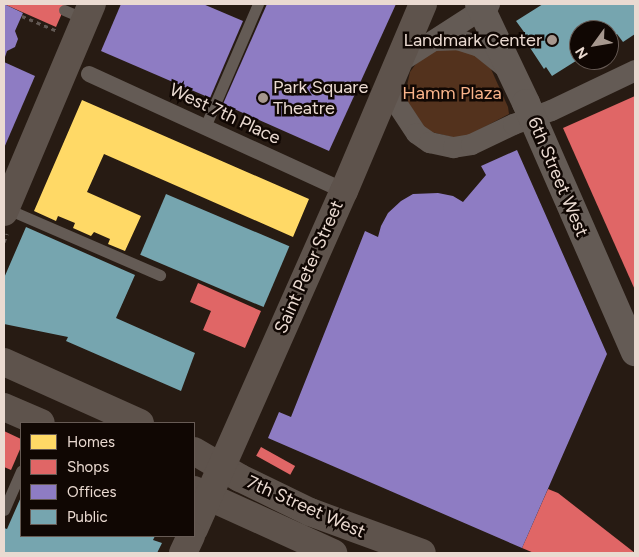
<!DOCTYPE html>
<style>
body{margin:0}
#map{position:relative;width:639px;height:557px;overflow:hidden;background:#271b13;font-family:Figtree,sans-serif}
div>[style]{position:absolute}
.green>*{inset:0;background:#53321d}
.homes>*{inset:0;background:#ffd966}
.shops>*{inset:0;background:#e06666;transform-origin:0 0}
.offices>*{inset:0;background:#8e7cc3}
.public>*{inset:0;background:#76a5af;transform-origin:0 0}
.path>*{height:3px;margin-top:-1.5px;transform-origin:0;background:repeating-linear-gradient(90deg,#625954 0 4px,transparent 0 8px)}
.service>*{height:11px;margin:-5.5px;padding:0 5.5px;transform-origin:5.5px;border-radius:5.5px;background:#645b55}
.pedestrian>*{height:16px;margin:-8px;padding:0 8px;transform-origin:8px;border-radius:8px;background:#645b55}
.minor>*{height:21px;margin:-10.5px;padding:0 10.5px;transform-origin:10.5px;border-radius:10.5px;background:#645b55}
.tertiary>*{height:28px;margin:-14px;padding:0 14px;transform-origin:14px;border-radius:14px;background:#645b55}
.secondary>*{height:28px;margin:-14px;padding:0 14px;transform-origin:14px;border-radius:14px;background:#5e534c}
.dots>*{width:14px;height:14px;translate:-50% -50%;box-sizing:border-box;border:2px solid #100703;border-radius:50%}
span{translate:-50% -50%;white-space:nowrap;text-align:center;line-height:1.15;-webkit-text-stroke:5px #100703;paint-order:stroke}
.poi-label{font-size:18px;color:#eadad1}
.right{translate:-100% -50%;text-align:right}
.left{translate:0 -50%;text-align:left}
.park-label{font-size:18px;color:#fab48b}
.street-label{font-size:18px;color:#eadad1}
.frame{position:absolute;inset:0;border:5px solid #eadad1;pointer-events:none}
.legend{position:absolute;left:20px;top:422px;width:175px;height:115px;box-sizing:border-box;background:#100703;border:1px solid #675b55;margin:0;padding:6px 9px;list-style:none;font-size:15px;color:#eadad1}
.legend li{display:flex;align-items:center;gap:10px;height:25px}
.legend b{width:25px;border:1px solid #675b55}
.north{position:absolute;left:569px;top:20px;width:50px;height:50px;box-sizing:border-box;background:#100703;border:1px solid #675b55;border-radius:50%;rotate:238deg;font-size:14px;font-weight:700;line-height:20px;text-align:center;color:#eadad1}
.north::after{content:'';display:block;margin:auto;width:18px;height:22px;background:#a6978e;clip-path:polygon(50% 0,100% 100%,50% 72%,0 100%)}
</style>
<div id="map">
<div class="green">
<i style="clip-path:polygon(436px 48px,466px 48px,491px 69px,508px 107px,509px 114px,469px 135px,456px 138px,427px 131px,407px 101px,406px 90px,410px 72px,415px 65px,421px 58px)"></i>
</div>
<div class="homes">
<i style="clip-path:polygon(82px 100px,309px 199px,293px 237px,104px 154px,87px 192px,141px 216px,125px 251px,108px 244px,110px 239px,94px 232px,91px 236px,73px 228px,75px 223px,58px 216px,56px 221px,34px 211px)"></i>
</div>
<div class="shops">
<i style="clip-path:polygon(4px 4px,66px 4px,56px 27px)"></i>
<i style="clip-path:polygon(635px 96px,635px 290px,563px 128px)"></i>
<i style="clip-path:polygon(198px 283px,261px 311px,245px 348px,203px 330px,211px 311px,190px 302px)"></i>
<i style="clip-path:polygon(4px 431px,21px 439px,21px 447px,11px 470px,4px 467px)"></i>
<i style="left:261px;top:447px;width:39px;height:10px;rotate:29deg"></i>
<i style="clip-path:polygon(548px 489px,558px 493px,635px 553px,534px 553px,522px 548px)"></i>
</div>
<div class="offices">
<i style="clip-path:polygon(4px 4px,23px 13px,15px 31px,18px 39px,15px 47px,7px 51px,4px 60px)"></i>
<i style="clip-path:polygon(121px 4px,203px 4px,243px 21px,210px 98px,101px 51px)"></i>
<i style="clip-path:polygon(267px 4px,396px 4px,329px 151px,223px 104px)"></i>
<i style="clip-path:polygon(4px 62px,35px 76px,4px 148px)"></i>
<i style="clip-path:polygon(517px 150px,607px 354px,522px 548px,268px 438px,279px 412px,291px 417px,365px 231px,378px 237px,381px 226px,388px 213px,401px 201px,413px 194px,438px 193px,453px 196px,463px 202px,486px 175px,481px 166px)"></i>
</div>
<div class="public">
<i style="clip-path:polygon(543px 4px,635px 4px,635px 34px,623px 42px,617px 34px,609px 39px,609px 30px,579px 30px,579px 59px,552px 76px,546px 67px,544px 69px,521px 34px,524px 32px,516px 21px)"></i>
<i style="left:166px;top:194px;width:134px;height:66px;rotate:23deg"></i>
<i style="clip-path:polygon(26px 227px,135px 275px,116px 318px,195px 353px,181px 391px,66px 341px,68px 337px,4px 324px,4px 278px)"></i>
<i style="clip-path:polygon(21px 497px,21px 536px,155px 536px,153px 540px,162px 543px,157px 553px,4px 553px,4px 528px,7px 529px)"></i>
</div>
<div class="path">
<i style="left:22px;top:16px;width:38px;rotate:23deg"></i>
<i style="left:4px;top:242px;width:9px;rotate:-69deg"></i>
</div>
<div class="service">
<i style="left:64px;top:10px;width:23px;rotate:23deg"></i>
<i style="left:205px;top:127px;width:134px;rotate:-66.7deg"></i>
<i style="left:5px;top:208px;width:169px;rotate:23.4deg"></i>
<i style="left:4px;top:510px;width:43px;rotate:-66.4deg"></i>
</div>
<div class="pedestrian">
<i style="left:89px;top:74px;width:281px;rotate:24.6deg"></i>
</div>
<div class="minor">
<i style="left:434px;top:40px;width:23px;rotate:-2deg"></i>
<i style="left:457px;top:39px;width:23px;rotate:18deg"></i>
<i style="left:479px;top:46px;width:38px;rotate:39deg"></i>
<i style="left:399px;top:62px;width:107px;rotate:-32.8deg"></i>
<i style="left:387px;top:89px;width:53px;rotate:56.6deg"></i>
<i style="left:416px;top:133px;width:16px;rotate:35deg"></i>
<i style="left:429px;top:142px;width:25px;rotate:12deg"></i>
<i style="left:453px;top:147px;width:18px;rotate:-9deg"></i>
<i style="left:471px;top:144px;width:47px;rotate:-25.5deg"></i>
<i style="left:513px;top:124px;width:40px;rotate:-20.2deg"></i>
<i style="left:551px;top:110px;width:93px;rotate:-25.5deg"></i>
</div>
<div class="tertiary">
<i style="left:479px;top:4px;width:110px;rotate:64.6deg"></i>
<i style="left:526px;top:103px;width:272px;rotate:66.4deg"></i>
</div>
<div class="secondary">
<i style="left:4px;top:212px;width:226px;rotate:-67.1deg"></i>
<i style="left:4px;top:362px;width:149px;rotate:24.2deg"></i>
<i style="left:4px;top:407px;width:40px;rotate:23.4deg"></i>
<i style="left:194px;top:451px;width:53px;rotate:30.4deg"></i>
<i style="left:240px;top:478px;width:78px;rotate:25.9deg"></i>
<i style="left:310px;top:512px;width:119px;rotate:20.1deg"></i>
<i style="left:194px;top:490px;width:153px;rotate:24.4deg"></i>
<i style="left:194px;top:529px;width:370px;rotate:-66.1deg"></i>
<i style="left:344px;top:191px;width:203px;rotate:-67.1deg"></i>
<i style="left:183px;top:553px;width:19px;rotate:-65deg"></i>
</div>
<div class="dots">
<i style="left:552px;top:40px;background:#a6978e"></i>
<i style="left:263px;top:98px;background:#a6978e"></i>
</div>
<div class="poi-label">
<span class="right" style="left:542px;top:40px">Landmark Center</span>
<span class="left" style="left:273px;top:98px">Park Square<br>Theatre</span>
</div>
<div class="park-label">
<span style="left:452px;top:93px">Hamm Plaza</span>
</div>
<div class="street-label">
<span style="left:225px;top:114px;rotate:25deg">West 7th Place</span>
<span style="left:558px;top:177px;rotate:67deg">6th Street West</span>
<span style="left:309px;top:267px;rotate:-66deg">Saint Peter Street</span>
<span style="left:306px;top:507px;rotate:24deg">7th Street West</span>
</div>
<div class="frame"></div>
<ul class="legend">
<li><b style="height:14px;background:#ffd966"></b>Homes</li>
<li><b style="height:14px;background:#e06666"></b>Shops</li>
<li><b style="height:14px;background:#8e7cc3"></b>Offices</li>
<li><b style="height:14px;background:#76a5af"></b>Public</li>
</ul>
<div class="north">N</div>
</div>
